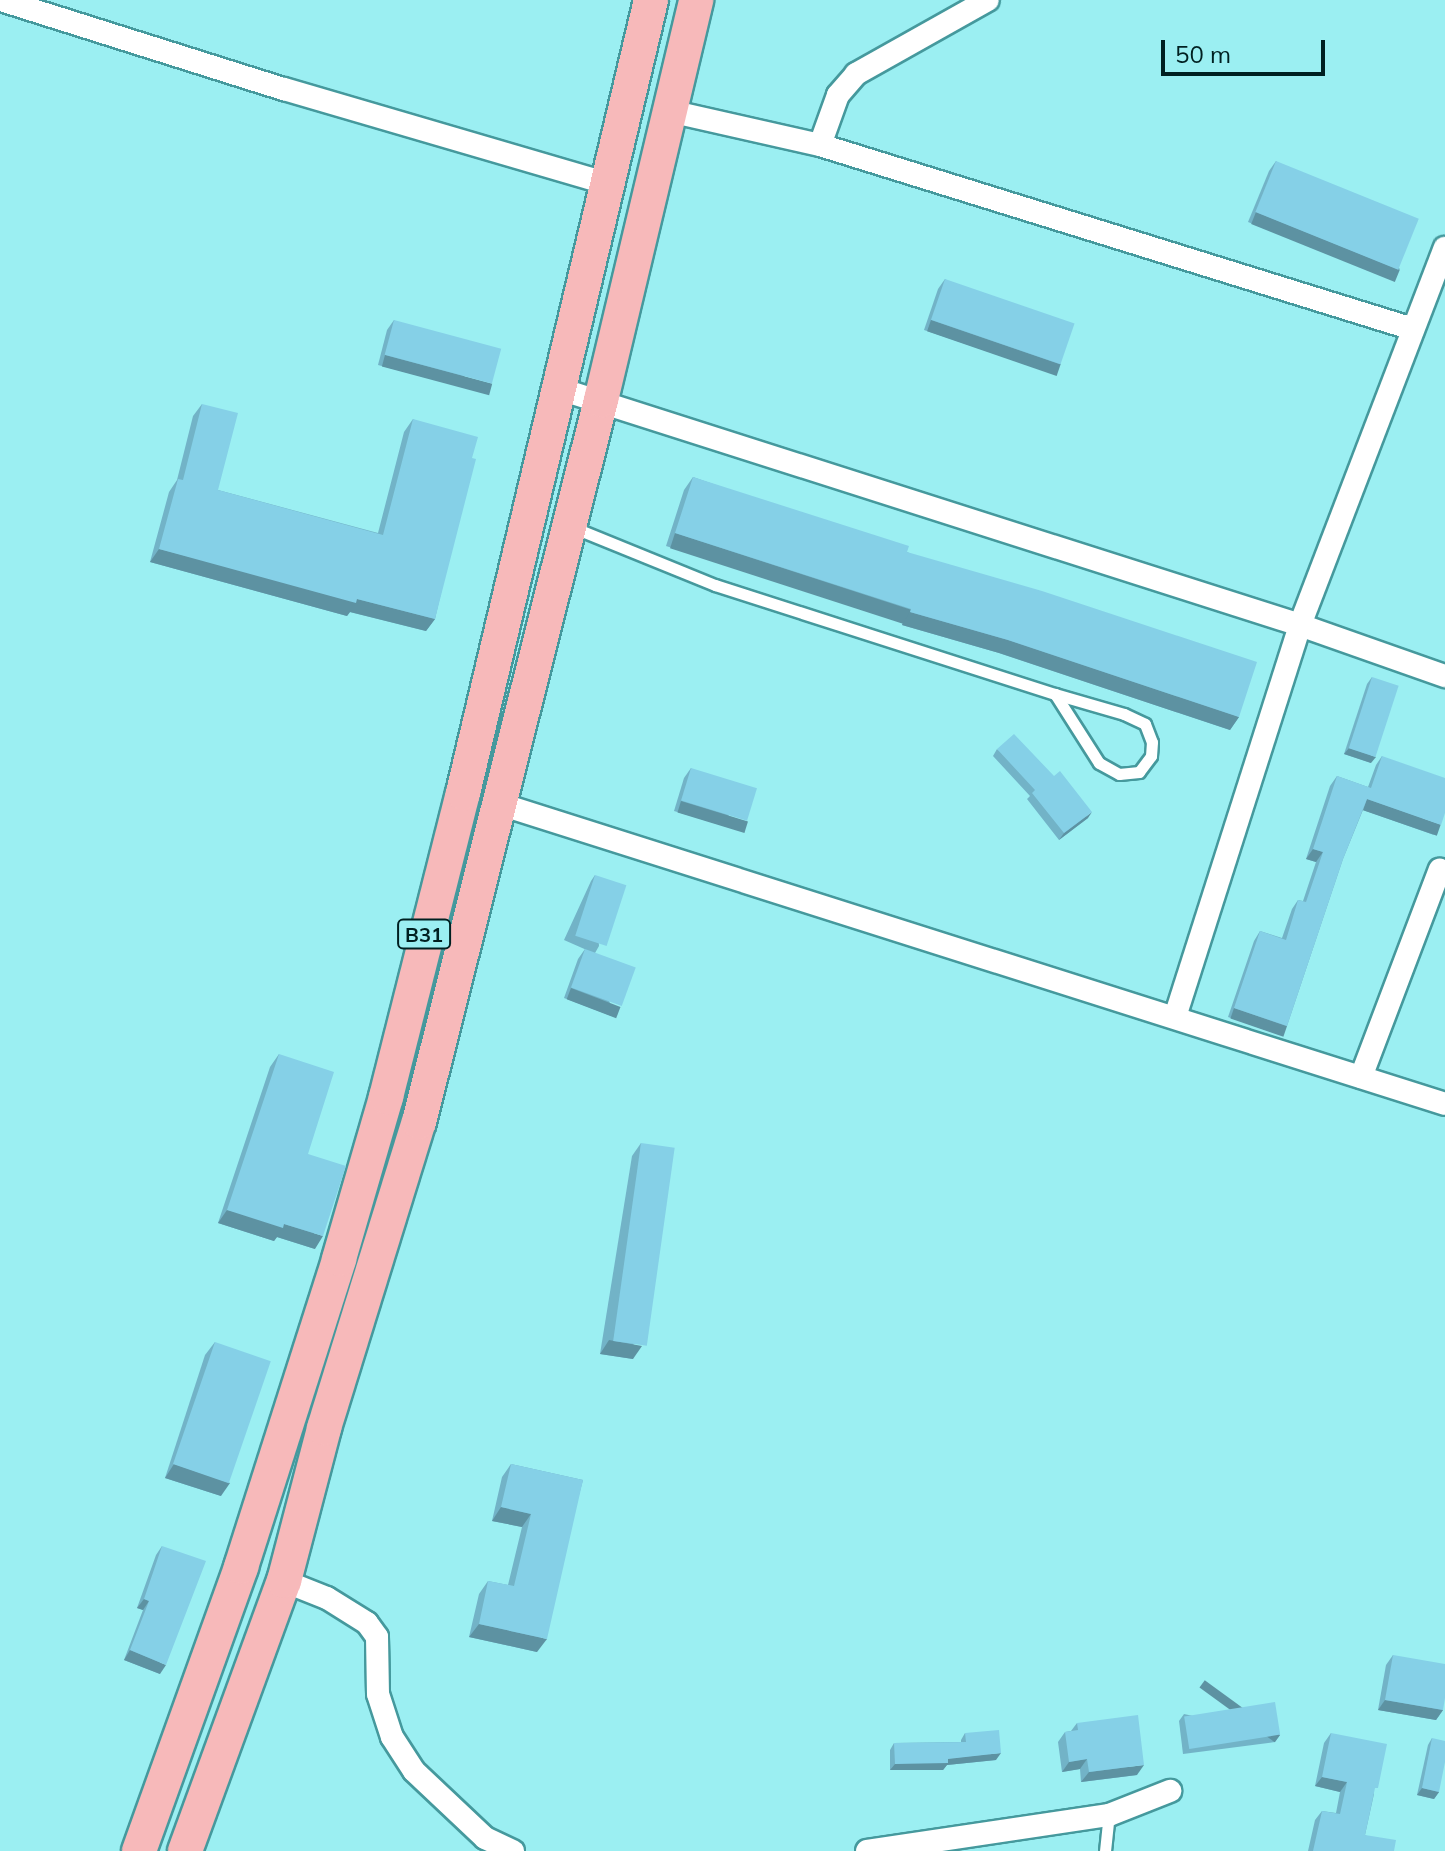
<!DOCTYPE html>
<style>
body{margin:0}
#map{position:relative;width:1445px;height:1851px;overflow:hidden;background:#9beff2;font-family:Mulish,sans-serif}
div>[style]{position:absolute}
.roads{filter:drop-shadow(2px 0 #45999d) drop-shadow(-2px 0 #45999d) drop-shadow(0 2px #45999d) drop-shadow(0 -2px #45999d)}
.service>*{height:11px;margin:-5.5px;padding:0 5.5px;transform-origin:5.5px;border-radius:5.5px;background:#fff}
.minor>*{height:22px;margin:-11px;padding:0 11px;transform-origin:11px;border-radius:11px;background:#fff}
.primary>*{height:34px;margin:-17px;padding:0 17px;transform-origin:17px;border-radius:17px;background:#f7b9ba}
.wall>*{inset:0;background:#72b3c7}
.shaded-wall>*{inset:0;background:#5d92a2;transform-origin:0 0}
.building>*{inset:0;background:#85d0e7;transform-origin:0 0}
span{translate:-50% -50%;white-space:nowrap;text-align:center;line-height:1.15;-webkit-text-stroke:7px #9beff2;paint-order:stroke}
.shield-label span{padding:2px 6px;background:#9beff2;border:2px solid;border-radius:6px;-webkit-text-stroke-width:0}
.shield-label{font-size:20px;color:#002021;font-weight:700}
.scale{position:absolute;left:1161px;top:40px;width:164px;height:36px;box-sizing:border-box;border:4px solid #002021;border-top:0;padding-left:10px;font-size:24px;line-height:28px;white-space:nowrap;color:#002021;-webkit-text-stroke:6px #9beff2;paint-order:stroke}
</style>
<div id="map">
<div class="roads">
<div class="service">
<i style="left:572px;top:527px;width:154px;rotate:22.1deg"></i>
<i style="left:715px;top:585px;width:357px;rotate:17.8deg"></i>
<i style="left:1055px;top:694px;width:72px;rotate:16.2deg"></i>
<i style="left:1124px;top:714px;width:23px;rotate:25deg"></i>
<i style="left:1145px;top:724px;width:19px;rotate:69deg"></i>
<i style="left:1152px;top:742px;width:14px;rotate:94deg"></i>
<i style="left:1151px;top:756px;width:20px;rotate:127deg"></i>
<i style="left:1139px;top:772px;width:20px;rotate:174deg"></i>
<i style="left:1119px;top:774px;width:23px;rotate:-151deg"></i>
<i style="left:1099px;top:763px;width:82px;rotate:-122.5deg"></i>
<i style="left:1105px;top:1851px;width:36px;rotate:-84deg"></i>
</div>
<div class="minor">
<i style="left:1px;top:0;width:297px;rotate:17.5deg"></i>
<i style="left:284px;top:89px;width:339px;rotate:16.3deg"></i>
<i style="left:669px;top:111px;width:155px;rotate:12.7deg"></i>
<i style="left:820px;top:145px;width:621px;rotate:17.24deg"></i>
<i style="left:820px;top:145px;width:53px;rotate:-70.2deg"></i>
<i style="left:838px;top:95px;width:28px;rotate:-49deg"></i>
<i style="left:856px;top:74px;width:151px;rotate:-29.3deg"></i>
<i style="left:560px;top:389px;width:777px;rotate:17.69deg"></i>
<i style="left:1300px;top:625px;width:154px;rotate:19.4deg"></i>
<i style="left:500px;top:804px;width:991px;rotate:17.61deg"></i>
<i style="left:1175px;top:1017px;width:411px;rotate:-72.3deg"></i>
<i style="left:1300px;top:625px;width:404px;rotate:-69deg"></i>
<i style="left:1361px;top:1077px;width:222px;rotate:-69.2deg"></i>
<i style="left:284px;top:1581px;width:46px;rotate:21.6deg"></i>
<i style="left:327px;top:1598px;width:47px;rotate:32deg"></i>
<i style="left:367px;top:1623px;width:17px;rotate:54deg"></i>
<i style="left:377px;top:1637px;width:57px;rotate:89deg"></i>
<i style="left:378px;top:1694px;width:45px;rotate:72deg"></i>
<i style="left:392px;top:1737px;width:40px;rotate:57.1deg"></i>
<i style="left:414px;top:1771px;width:98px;rotate:43.3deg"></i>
<i style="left:485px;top:1838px;width:31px;rotate:25deg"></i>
<i style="left:867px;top:1851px;width:245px;rotate:-8.5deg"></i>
<i style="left:1109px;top:1815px;width:66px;rotate:-21.5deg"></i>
</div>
<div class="primary">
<i style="left:139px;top:1851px;width:302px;rotate:-70.2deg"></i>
<i style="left:241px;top:1567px;width:323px;rotate:-72.3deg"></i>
<i style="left:339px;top:1259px;width:169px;rotate:-73.8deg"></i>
<i style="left:386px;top:1097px;width:314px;rotate:-75.8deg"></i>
<i style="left:463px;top:793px;width:815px;rotate:-76.66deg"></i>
<i style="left:185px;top:1851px;width:288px;rotate:-69.9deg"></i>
<i style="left:284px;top:1581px;width:158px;rotate:-75.3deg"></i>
<i style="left:324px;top:1428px;width:320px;rotate:-72.8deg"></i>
<i style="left:419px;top:1122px;width:745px;rotate:-75.85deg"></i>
<i style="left:601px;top:400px;width:411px;rotate:-76.6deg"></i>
</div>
</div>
<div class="wall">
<i style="clip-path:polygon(1276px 161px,1400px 269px,1393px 279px,1248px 222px,1269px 171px)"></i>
<i style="clip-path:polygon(945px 279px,1061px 364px,1054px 374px,924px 330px,938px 289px)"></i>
<i style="clip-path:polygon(394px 320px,485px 393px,378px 365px,387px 330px)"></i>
<i style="clip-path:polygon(202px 404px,218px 490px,378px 533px,404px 432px,413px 419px,472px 458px,435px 619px,426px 631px,350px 612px,347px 616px,150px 562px,169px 492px,177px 480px,193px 416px)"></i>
<i style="clip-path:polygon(693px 477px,907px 552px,1239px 717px,1230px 730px,999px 653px,902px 625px,903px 621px,666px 546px,684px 490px)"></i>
<i style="clip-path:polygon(1372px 677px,1371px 763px,1344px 754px,1367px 684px)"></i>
<i style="clip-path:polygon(997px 749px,1088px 818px,1059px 840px,1027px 799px,1030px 796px,993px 756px)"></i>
<i style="clip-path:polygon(1382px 756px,1434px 835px,1363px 810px,1343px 859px,1287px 1026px,1280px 1035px,1228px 1017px,1254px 941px,1260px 931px,1282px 938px,1292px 909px,1298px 900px,1303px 901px,1316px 862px,1306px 859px,1330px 786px,1337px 776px,1368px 787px,1376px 765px)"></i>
<i style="clip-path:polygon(691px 768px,741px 831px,674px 811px,684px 778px)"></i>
<i style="clip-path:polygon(595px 875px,599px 946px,595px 953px,614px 1017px,564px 998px,578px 959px,585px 949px,589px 951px,564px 940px,591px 881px)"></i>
<i style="clip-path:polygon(279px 1054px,308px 1154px,315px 1249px,277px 1237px,274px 1241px,218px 1223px,270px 1067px)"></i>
<i style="clip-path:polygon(641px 1143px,633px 1359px,600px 1354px,632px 1156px)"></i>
<i style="clip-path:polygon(215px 1342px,221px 1496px,165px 1478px,205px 1355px)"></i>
<i style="clip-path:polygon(511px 1464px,583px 1480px,537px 1652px,469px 1637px,479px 1594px,488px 1581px,508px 1585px,522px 1527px,492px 1521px,502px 1477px)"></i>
<i style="clip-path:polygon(162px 1546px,160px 1674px,124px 1660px,143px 1610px,137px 1608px,156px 1555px)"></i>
<i style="clip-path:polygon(1393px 1655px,1443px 1710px,1436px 1720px,1378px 1710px,1386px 1665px)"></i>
<i style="clip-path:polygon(1184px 1714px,1280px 1735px,1275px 1742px,1183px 1754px,1179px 1721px)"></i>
<i style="clip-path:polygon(1077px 1723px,1137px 1775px,1081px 1782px,1080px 1769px,1062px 1772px,1058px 1742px,1065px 1732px,1071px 1731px)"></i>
<i style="clip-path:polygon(965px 1733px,996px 1760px,947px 1765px,943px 1770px,890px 1770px,890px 1750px,894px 1743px,961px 1742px,961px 1740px)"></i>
<i style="clip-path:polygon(1331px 1733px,1374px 1794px,1365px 1835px,1394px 1851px,1308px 1851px,1315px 1820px,1322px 1811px,1336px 1813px,1340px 1792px,1315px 1786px,1324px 1743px)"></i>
<i style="clip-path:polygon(1432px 1738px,1439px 1792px,1434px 1799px,1417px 1795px,1428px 1745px)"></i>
</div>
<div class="shaded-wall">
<i style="left:1256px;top:212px;width:155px;height:13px;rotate:22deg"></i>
<i style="left:931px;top:320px;width:137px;height:12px;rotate:19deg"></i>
<i style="left:385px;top:355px;width:111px;height:12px;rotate:15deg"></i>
<i style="left:675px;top:533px;width:248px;height:16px;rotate:18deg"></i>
<i style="clip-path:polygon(159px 549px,357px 599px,435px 619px,426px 631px,350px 612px,347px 616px,150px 562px)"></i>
<i style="clip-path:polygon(910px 612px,1008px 640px,1239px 717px,1230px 730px,999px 653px,902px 625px)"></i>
<i style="clip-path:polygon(1349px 748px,1376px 757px,1371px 763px,1344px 754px)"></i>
<i style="left:1367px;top:799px;width:78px;height:12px;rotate:19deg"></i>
<i style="left:681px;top:801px;width:70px;height:12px;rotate:17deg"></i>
<i style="clip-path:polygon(1092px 812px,1088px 818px,1059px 840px,1064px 833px)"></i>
<i style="clip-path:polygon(1313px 849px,1323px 852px,1316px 862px,1306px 859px)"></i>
<i style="left:571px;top:988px;width:53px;height:12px;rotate:21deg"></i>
<i style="left:1234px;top:1008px;width:56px;height:11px;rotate:19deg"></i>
<i style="clip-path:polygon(227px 1210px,284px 1224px,323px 1236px,315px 1249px,277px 1237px,274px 1241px,218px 1223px)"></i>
<i style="clip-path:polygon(609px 1340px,642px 1346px,633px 1359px,600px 1354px)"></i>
<i style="clip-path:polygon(174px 1464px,230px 1483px,221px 1496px,165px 1478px)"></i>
<i style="clip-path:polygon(501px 1507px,531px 1514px,522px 1527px,492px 1521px)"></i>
<i style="clip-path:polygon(144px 1599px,149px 1601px,143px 1610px,137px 1608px)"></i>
<i style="clip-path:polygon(479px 1624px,547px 1639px,537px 1652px,469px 1637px)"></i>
<i style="clip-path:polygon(130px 1650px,166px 1665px,160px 1674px,124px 1660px)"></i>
<i style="clip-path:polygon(1385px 1700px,1443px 1710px,1436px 1720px,1378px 1710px)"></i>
<i style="left:1280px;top:1735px;width:9px;height:93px;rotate:126deg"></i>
<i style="clip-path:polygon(1001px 1753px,996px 1760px,947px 1765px,943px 1770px,890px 1770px,895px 1764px)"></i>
<i style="clip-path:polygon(1087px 1759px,1080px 1769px,1062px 1772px,1069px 1762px)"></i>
<i style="clip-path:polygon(1144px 1765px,1137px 1775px,1081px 1782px,1089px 1772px)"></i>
<i style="clip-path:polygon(1322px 1777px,1347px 1782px,1340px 1792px,1315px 1786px)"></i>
<i style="clip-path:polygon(1422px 1788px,1439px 1792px,1434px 1799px,1417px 1795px)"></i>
</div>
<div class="building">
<i style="left:1276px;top:161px;width:154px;height:55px;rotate:22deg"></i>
<i style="left:945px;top:279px;width:137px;height:43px;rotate:19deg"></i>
<i style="left:394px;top:320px;width:111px;height:36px;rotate:15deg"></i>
<i style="clip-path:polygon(202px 404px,238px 413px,218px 490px,383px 535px,413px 419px,478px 437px,472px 458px,476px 459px,435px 619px,357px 599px,356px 603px,159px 549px,178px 479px,183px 480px)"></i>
<i style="clip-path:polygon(693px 477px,909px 546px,907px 552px,1042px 591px,1257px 662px,1239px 717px,1008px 640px,910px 612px,911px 609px,675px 533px)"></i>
<i style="left:1372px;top:677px;width:28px;height:75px;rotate:18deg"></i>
<i style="clip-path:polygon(1014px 734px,1054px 776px,1060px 771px,1092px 812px,1064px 833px,1032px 793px,1035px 790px,997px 749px)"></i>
<i style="clip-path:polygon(1382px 756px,1445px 778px,1445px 813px,1441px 825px,1367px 799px,1343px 859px,1287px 1026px,1234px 1008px,1260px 931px,1286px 940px,1298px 900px,1306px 902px,1323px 852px,1313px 849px,1337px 776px,1371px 788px)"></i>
<i style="left:691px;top:768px;width:69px;height:34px;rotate:17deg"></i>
<i style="left:595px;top:875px;width:33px;height:64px;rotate:18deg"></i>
<i style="left:585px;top:949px;width:54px;height:41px;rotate:20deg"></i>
<i style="clip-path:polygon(279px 1054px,334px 1072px,308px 1154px,346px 1166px,323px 1236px,284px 1224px,283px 1228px,227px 1210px)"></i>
<i style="left:641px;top:1143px;width:34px;height:200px;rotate:8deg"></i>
<i style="left:215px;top:1342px;width:59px;height:129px;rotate:19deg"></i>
<i style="clip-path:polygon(511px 1464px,583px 1480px,547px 1639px,479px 1624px,488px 1581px,514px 1586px,531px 1514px,501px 1507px)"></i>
<i style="clip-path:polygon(162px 1546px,206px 1561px,166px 1665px,130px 1650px,149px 1601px,144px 1599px)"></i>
<i style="clip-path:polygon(1393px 1655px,1445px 1664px,1445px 1698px,1443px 1710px,1385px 1700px)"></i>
<i style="left:1275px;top:1702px;width:33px;height:92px;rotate:81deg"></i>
<i style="clip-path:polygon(1138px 1715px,1144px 1765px,1089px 1772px,1087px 1759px,1069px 1762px,1065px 1732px,1078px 1730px,1077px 1723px)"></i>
<i style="clip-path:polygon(999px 1730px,1001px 1753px,948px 1759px,948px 1763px,895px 1764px,894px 1743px,966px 1742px,965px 1733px)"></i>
<i style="clip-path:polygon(1331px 1733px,1387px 1744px,1378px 1788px,1375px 1788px,1365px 1835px,1396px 1840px,1394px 1851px,1313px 1851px,1322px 1811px,1340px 1814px,1347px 1782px,1322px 1777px)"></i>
<i style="clip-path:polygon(1432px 1738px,1445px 1741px,1445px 1762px,1439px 1792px,1422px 1788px)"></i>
</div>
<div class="shield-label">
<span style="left:424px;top:934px">B31</span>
</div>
<div class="scale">50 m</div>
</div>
